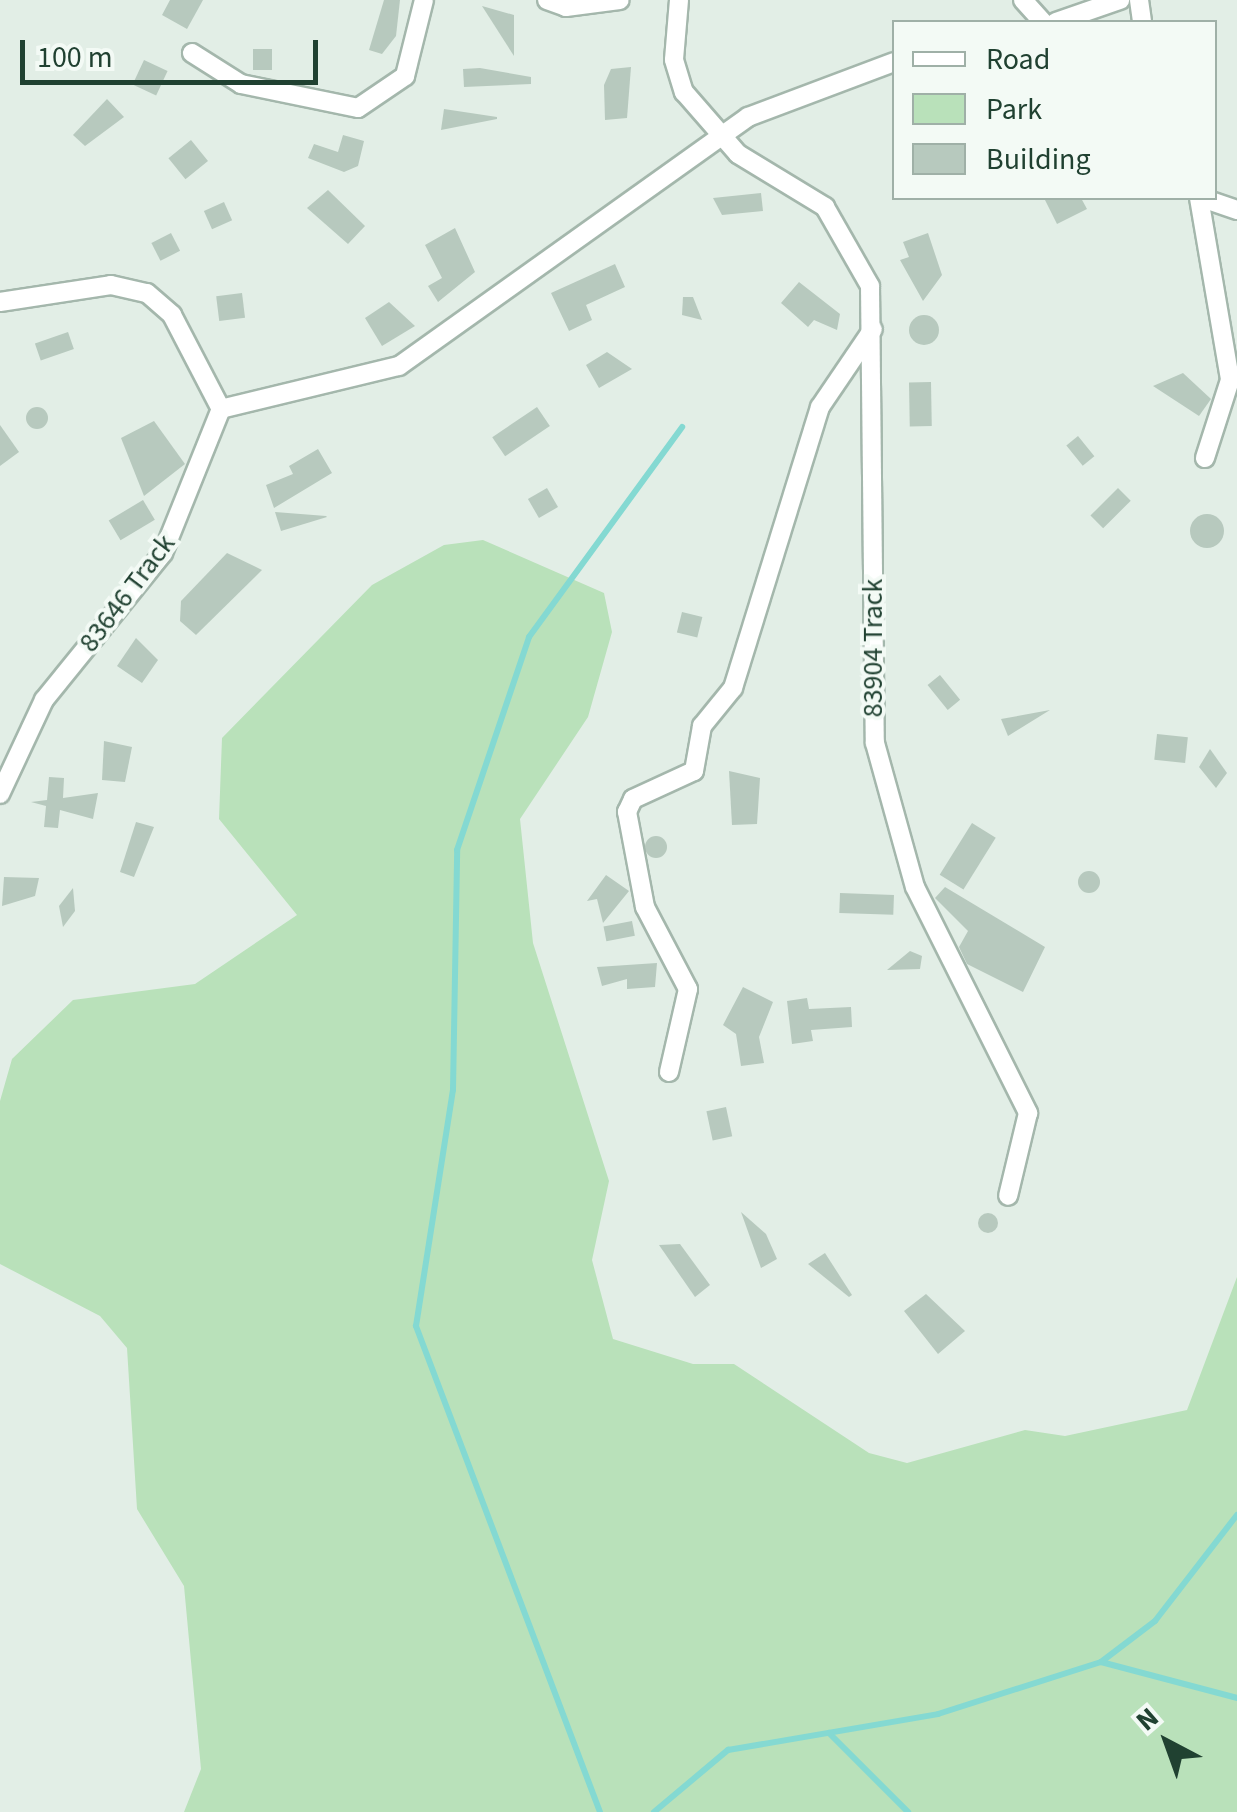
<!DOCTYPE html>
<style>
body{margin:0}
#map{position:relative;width:1237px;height:1812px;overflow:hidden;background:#e2eee6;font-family:"Source Sans 3",sans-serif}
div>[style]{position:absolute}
.green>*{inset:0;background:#b9e1ba}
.stream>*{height:6px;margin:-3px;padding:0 3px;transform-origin:3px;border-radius:3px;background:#84d9d2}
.building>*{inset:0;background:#b7c9be;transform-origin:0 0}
.round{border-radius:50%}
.roads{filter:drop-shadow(2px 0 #a4b7ac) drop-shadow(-2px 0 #a4b7ac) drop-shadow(0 2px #a4b7ac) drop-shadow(0 -2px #a4b7ac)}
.street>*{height:18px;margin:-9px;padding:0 9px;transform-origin:9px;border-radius:9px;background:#fff}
span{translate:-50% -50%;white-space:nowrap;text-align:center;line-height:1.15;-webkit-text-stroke:8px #f3faf5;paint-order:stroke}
.street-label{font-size:28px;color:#204131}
.legend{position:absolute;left:892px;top:20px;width:325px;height:180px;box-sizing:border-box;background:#f3faf5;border:2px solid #9fb0a7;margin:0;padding:12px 18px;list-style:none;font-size:30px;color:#204131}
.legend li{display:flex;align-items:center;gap:20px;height:50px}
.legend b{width:50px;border:2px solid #9fb0a7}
.north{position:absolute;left:1117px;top:1692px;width:100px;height:100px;-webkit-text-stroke:8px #f3faf5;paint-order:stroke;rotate:319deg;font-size:28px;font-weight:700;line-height:40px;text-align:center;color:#204131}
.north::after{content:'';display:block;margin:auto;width:35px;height:45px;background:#204131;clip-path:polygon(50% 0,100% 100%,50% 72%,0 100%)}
.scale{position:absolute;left:20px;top:40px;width:298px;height:45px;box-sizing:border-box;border:5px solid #204131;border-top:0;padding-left:12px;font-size:30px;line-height:35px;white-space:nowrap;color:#204131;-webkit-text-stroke:8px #f3faf5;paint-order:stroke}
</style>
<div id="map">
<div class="green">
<i style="clip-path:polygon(483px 540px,604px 593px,612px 632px,588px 717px,520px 819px,533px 943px,609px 1181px,592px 1260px,613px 1339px,693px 1364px,734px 1364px,869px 1453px,907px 1463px,1025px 1430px,1065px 1436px,1187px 1410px,1237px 1277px,1237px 1812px,184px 1812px,201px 1769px,184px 1586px,137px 1509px,127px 1348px,100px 1316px,0 1264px,0 1101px,12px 1059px,73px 1000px,195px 984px,297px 915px,219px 819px,222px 738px,372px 585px,444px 545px)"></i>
</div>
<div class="stream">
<i style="left:1101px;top:1662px;width:141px;rotate:14.8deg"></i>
<i style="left:829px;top:1733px;width:112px;rotate:45deg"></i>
<i style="left:600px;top:1812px;width:520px;rotate:-110.74deg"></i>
<i style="left:416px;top:1326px;width:239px;rotate:-81.1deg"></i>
<i style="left:453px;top:1090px;width:240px;rotate:-89deg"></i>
<i style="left:457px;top:850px;width:225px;rotate:-71.3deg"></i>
<i style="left:529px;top:637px;width:260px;rotate:-53.9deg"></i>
<i style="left:654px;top:1812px;width:97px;rotate:-40deg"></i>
<i style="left:728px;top:1750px;width:213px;rotate:-9.7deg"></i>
<i style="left:938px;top:1714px;width:171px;rotate:-17.7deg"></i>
<i style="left:1101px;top:1662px;width:68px;rotate:-37.2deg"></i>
<i style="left:1155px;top:1621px;width:134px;rotate:-52.3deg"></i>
</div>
<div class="building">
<i style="clip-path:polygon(170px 0,203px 0,187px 29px,162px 15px)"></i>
<i style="clip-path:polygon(384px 0,400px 0,396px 36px,382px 54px,369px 50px)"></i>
<i style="clip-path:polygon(482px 6px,514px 15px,514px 56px)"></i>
<i style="left:253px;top:49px;width:19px;height:21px"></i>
<i style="left:144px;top:60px;width:26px;height:27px;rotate:25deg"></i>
<i style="clip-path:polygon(631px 67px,627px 118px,605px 120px,604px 85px,611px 69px)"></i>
<i style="clip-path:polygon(480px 68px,531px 77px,531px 84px,464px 87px,463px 69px)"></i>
<i style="clip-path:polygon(107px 99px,124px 117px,85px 146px,73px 135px)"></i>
<i style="clip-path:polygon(444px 109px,497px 117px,497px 119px,441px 130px)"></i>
<i style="clip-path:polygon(343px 135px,364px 141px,358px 166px,344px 172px,308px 158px,314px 144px,338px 152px)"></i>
<i style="left:191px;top:140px;width:27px;height:29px;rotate:51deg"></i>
<i style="clip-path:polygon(328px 190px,365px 226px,348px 244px,307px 208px)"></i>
<i style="clip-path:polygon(761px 193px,763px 211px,722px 215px,713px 198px)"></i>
<i style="clip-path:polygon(1044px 198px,1081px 198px,1087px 209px,1057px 224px)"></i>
<i style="left:224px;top:202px;width:20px;height:22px;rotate:66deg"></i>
<i style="clip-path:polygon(455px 228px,475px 272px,438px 302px,428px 286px,442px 278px,425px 245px)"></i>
<i style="left:171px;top:233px;width:20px;height:22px;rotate:63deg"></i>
<i style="clip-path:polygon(928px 233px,942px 275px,923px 301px,900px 260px,909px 257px,903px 242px)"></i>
<i style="clip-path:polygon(615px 264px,625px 287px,586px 305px,592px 320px,569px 331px,551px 293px)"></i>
<i style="clip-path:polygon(799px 282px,840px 314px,837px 330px,814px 320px,808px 327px,781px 303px)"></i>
<i style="left:242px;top:293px;width:25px;height:26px;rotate:83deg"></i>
<i style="clip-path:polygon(683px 297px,693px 297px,702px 320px,682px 315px)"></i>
<i style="clip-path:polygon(389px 302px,415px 326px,382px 346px,365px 318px)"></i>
<i class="round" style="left:909px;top:315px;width:30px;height:30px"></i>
<i style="left:68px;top:332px;width:18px;height:35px;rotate:71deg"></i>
<i style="clip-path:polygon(607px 352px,632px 369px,599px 388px,586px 365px)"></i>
<i style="clip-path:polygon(1183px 373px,1211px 399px,1199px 416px,1153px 386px)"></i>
<i style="left:931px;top:382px;width:44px;height:22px;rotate:89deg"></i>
<i class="round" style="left:26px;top:407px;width:22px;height:22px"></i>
<i style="left:537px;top:407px;width:23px;height:54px;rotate:56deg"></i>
<i style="clip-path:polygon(154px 421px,185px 464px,144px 496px,121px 438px)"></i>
<i style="clip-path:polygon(0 425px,19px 452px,0 466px)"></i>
<i style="left:1078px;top:436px;width:26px;height:15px;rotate:51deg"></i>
<i style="clip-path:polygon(318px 449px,332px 473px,274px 508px,266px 485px,293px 474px,289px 466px)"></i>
<i style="left:547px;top:488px;width:22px;height:22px;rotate:60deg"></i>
<i style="left:1118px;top:488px;width:18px;height:39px;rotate:45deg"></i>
<i style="left:143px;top:500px;width:23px;height:40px;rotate:59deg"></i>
<i style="clip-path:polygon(275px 512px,326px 516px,327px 517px,281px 531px)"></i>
<i class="round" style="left:1190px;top:514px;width:34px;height:34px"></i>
<i style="clip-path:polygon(227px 553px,262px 570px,196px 635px,180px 621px,181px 601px)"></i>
<i style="left:682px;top:612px;width:21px;height:21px;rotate:14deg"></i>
<i style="clip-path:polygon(136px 638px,158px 660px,142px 683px,117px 666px)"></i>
<i style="left:940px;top:675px;width:32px;height:16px;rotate:51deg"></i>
<i style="clip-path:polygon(1050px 710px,1008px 736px,1001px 719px)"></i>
<i style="left:1157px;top:734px;width:31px;height:26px;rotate:6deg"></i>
<i style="clip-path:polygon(104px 741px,132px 747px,125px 782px,102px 780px)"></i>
<i style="clip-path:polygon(1210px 749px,1227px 773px,1216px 788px,1199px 767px)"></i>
<i style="clip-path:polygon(729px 771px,760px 778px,757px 824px,732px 825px)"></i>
<i style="clip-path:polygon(49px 777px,64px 778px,63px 798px,98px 793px,93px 819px,60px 810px,58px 828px,44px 827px,46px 806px,31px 802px,47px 800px)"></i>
<i style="clip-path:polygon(136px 822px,154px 827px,134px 877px,120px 872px)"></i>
<i style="left:972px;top:823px;width:28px;height:61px;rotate:32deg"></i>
<i class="round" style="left:645px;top:836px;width:22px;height:22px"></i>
<i class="round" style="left:1078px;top:871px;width:22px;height:22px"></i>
<i style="clip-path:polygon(606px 875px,629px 891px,603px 923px,597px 899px,587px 901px)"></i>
<i style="clip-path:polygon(4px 877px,39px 878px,35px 896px,2px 906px)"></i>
<i style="clip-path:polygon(945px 887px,1045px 947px,1023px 992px,967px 964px,959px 947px,968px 931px,935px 898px)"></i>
<i style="clip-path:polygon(73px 888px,75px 911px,63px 927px,59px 906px)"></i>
<i style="left:840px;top:893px;width:54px;height:20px;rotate:2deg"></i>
<i style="left:632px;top:921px;width:15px;height:29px;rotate:79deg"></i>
<i style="clip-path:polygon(910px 951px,922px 956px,920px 969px,887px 970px)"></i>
<i style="clip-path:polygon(657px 963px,655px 987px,627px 989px,627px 979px,602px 986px,597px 967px)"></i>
<i style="clip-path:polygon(743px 987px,773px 1002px,759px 1037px,764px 1063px,741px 1066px,736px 1034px,723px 1025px)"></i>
<i style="clip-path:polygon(807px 998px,809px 1009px,851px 1007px,852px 1027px,811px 1030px,813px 1041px,792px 1044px,787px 1001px)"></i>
<i style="left:726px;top:1107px;width:30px;height:20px;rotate:78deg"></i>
<i style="clip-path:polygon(741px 1212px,766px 1234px,777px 1259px,761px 1268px)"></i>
<i class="round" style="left:978px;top:1213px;width:20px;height:20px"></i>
<i style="clip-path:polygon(680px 1244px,710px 1285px,695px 1297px,659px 1245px)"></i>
<i style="clip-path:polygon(825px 1253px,852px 1295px,849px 1297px,808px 1264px)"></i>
<i style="clip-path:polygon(926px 1294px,965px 1331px,938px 1354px,904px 1311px)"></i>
</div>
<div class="roads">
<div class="street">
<i style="left:547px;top:0;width:20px;rotate:20deg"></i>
<i style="left:566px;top:7px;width:54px;rotate:-7.4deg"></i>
<i style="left:679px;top:0;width:60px;rotate:94.8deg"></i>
<i style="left:674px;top:60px;width:34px;rotate:73deg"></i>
<i style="left:684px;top:92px;width:82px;rotate:48.9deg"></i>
<i style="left:738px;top:154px;width:102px;rotate:31.3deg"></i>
<i style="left:825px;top:207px;width:91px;rotate:60.3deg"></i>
<i style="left:870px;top:286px;width:457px;rotate:89.4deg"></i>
<i style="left:875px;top:743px;width:149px;rotate:74.5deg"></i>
<i style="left:915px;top:887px;width:253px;rotate:63.4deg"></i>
<i style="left:1028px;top:1113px;width:85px;rotate:103.5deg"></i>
<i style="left:1023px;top:0;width:30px;rotate:48deg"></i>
<i style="left:1139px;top:0;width:22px;rotate:82deg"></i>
<i style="left:1056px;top:22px;width:68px;rotate:-19deg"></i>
<i style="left:192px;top:53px;width:58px;rotate:32.3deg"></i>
<i style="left:241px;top:84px;width:119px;rotate:11.6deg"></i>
<i style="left:358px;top:108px;width:57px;rotate:-34.2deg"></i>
<i style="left:405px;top:76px;width:78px;rotate:-76deg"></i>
<i style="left:1199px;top:198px;width:185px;rotate:80.3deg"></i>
<i style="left:1230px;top:380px;width:82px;rotate:107.8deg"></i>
<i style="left:1202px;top:198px;width:37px;rotate:19deg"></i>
<i style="left:0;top:302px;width:112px;rotate:-8.7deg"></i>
<i style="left:111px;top:285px;width:37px;rotate:13deg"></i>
<i style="left:147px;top:293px;width:33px;rotate:41deg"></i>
<i style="left:172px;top:315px;width:106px;rotate:62.5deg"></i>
<i style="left:0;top:794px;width:104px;rotate:-64.9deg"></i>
<i style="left:44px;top:700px;width:189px;rotate:-51deg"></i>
<i style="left:163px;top:553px;width:155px;rotate:-68.1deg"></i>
<i style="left:221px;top:409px;width:183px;rotate:-13.6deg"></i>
<i style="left:399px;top:366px;width:429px;rotate:-35.5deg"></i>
<i style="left:748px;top:117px;width:156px;rotate:-20.6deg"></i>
<i style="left:669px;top:1072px;width:85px;rotate:-77.1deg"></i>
<i style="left:688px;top:989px;width:93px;rotate:-117.7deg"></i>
<i style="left:645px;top:907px;width:97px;rotate:-100.7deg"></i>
<i style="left:627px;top:812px;width:14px;rotate:-65deg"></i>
<i style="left:633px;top:799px;width:67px;rotate:-24.7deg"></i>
<i style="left:694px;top:771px;width:46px;rotate:-79.9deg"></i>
<i style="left:702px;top:726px;width:49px;rotate:-50.8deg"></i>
<i style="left:733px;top:688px;width:294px;rotate:-72.8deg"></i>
<i style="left:820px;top:407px;width:94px;rotate:-55.8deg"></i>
</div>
</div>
<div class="street-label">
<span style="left:127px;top:593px;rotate:-53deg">83646 Track</span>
<span style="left:873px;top:648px;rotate:-90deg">83904 Track</span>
</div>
<ul class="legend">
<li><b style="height:12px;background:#fff"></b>Road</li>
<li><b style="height:28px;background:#b9e1ba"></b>Park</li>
<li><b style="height:28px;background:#b7c9be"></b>Building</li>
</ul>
<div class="north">N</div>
<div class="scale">100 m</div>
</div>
